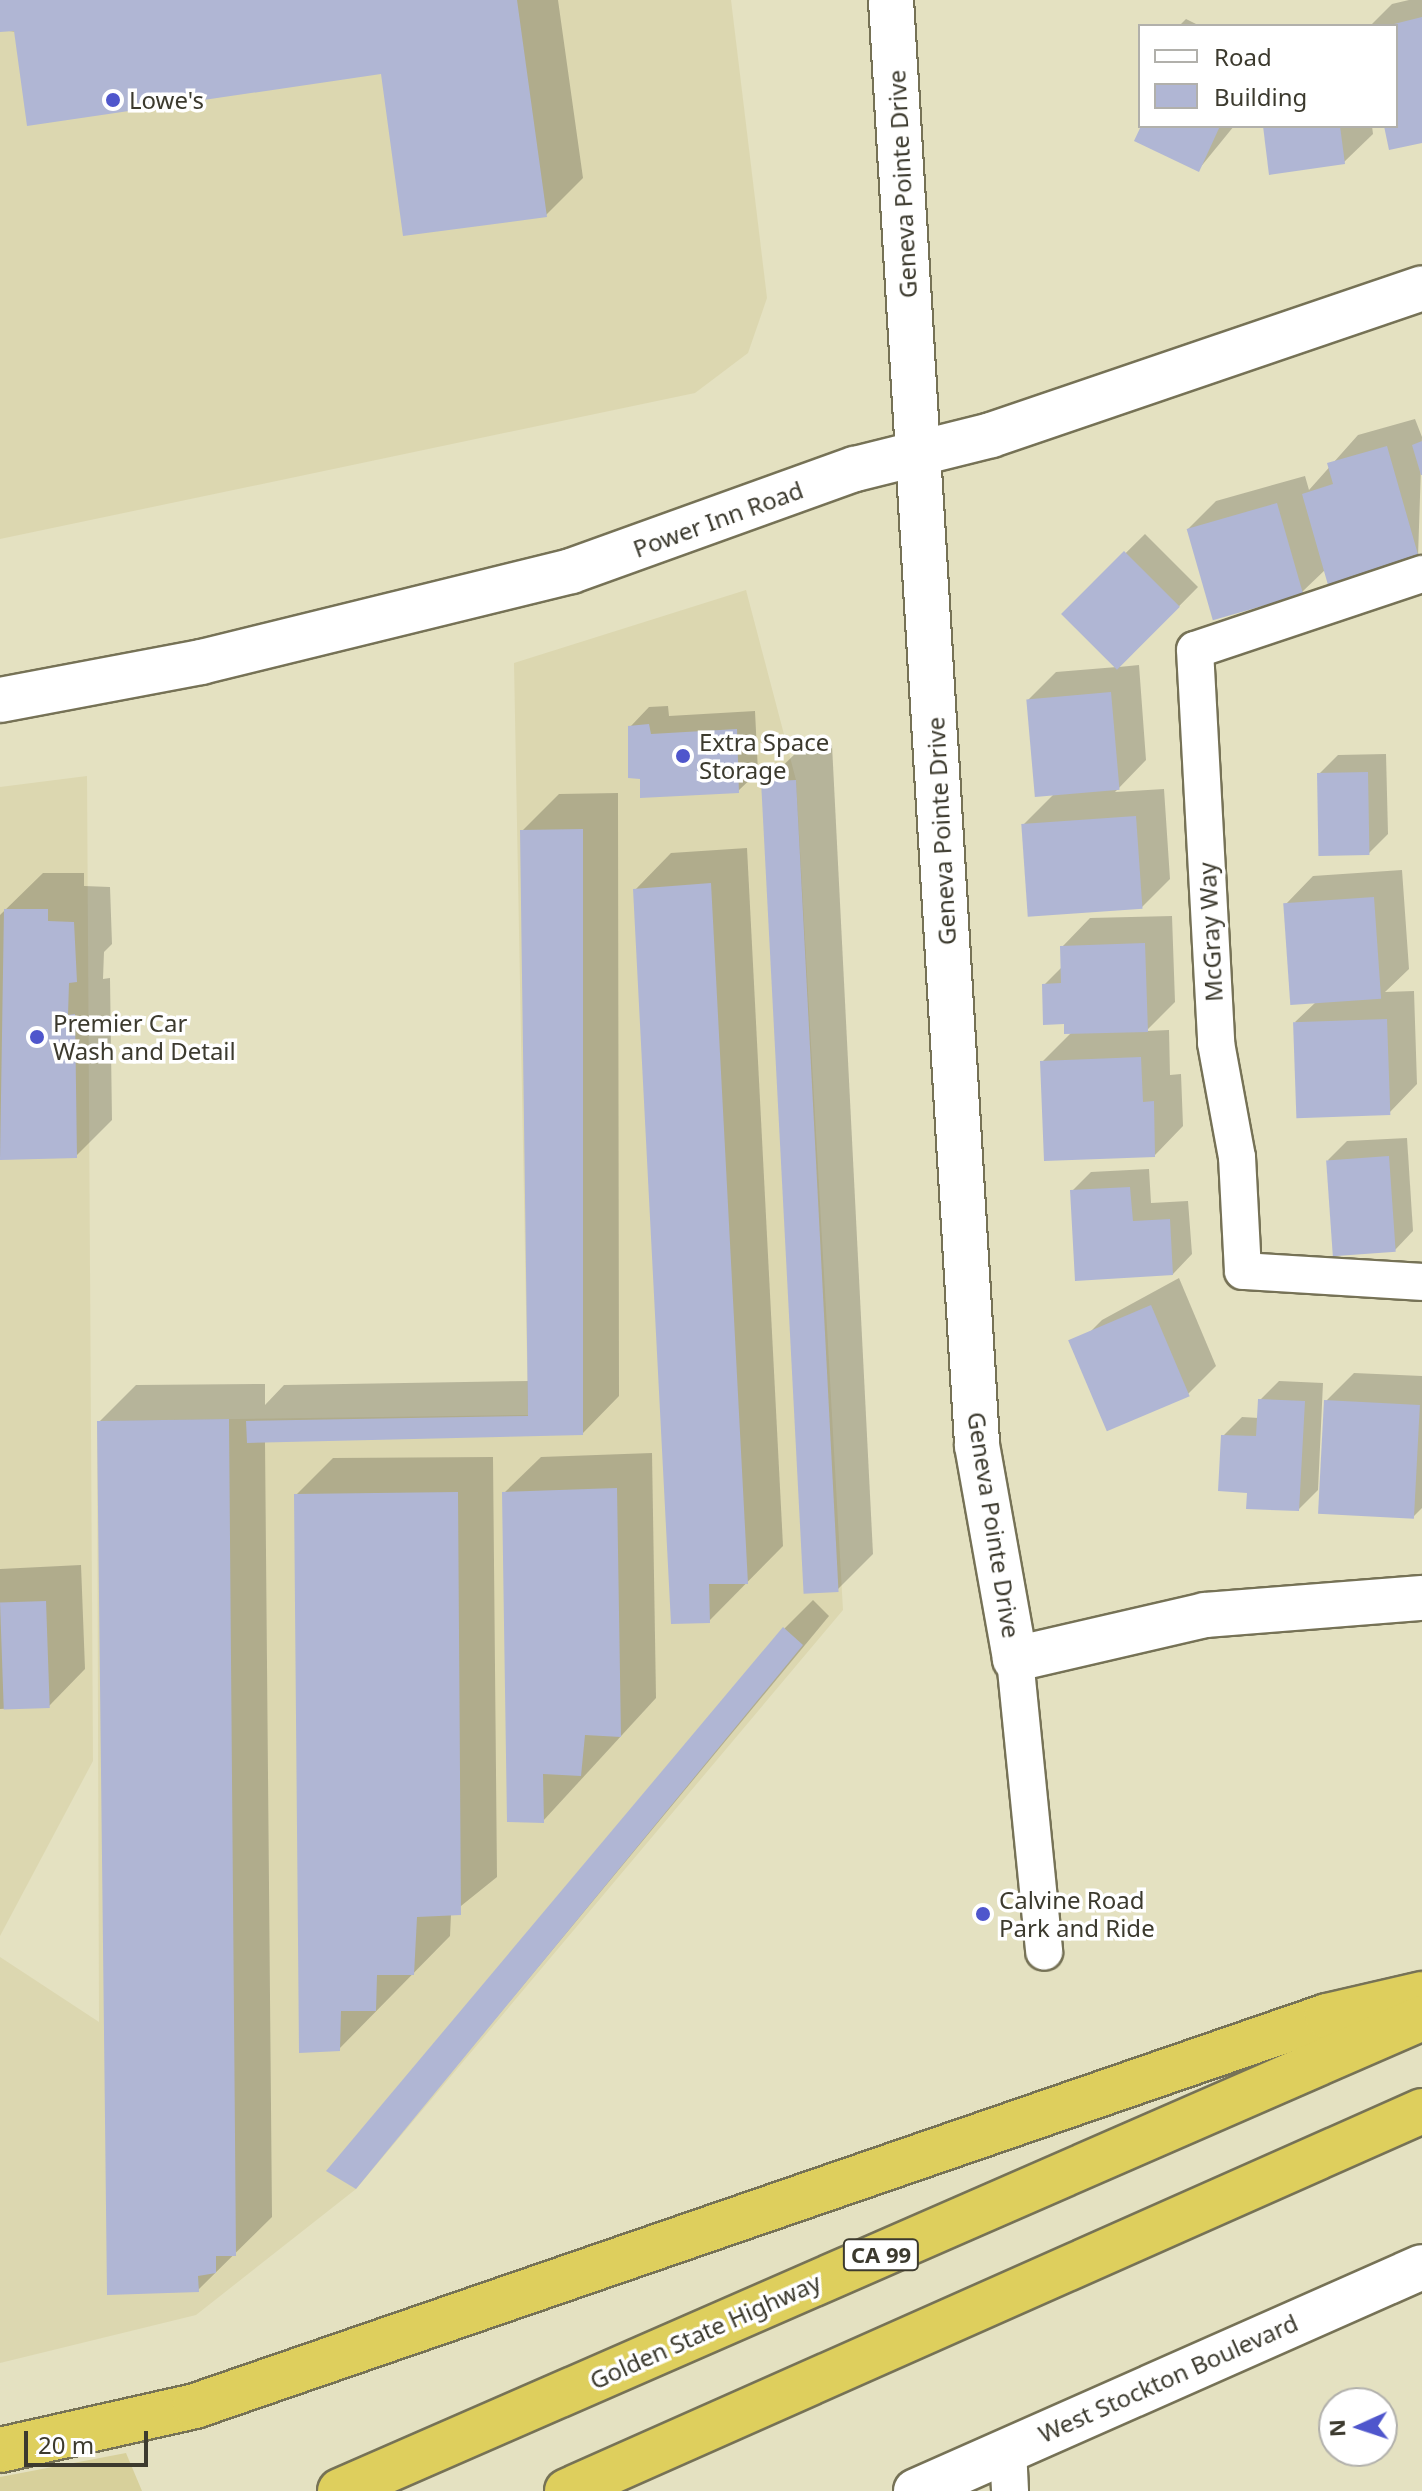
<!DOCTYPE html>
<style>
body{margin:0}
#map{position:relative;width:1422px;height:2491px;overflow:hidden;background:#e4e1c1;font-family:"Noto Sans",sans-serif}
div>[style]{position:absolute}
.built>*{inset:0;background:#dcd7b0}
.green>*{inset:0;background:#d7d09b}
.shadow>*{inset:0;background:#0003}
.building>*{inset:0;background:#b0b6d4;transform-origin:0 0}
.roads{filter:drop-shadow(2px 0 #767256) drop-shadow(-2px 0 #767256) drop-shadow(0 2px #767256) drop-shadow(0 -2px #767256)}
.street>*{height:36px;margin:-18px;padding:0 18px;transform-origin:18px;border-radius:18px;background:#fff}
.secondary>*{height:44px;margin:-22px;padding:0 22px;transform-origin:22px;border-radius:22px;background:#fff}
.highway>*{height:44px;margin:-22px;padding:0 22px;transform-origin:22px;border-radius:22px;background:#decf5d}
.dots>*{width:22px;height:22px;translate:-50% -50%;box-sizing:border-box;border:4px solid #fff;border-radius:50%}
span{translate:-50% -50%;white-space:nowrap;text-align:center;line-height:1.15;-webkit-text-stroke:7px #fff;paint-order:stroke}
.shield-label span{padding:2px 6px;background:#fff;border:2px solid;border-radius:6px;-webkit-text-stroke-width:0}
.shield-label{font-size:22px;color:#3c3a2e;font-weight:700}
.poi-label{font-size:24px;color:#3c3a2e}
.left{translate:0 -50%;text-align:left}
.street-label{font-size:24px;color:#3c3a2e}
.legend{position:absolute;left:1138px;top:24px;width:260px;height:104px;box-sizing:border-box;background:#fff;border:2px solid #b1b0ab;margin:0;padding:10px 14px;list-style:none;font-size:24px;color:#3c3a2e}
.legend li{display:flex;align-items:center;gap:16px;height:40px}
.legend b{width:40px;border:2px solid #b1b0ab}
.north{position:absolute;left:1318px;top:2387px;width:80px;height:80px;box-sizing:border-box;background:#fff;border:2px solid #b1b0ab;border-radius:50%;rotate:267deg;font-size:22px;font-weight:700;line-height:32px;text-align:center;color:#3c3a2e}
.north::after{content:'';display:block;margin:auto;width:28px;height:36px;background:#4f56cc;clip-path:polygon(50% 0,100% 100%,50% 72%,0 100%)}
.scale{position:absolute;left:24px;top:2431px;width:124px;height:36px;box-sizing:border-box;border:4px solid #3c3a2e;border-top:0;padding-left:10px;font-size:24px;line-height:28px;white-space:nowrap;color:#3c3a2e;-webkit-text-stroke:6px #fff;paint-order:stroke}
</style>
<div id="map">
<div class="built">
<i style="clip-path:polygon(0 0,731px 0,767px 298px,748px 353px,695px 393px,0 539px)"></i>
<i style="clip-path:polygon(746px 590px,796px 780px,843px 1610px,356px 2189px,196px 2315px,0 2363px,0 1957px,99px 2022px,97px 1421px,528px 1415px,514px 663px)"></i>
<i style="clip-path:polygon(87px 776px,93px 1761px,0 1936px,0 787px)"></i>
</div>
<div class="green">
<i style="clip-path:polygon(126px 2453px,142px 2491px,0 2491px,0 2477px)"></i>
</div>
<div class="shadow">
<i style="clip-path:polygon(0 0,558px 0,583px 178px,546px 215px,382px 72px,0 30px)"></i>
<i style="clip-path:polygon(1409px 0,1422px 0,1422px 141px,1386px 126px,1396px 126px,1396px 26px,1342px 26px,1370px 26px,1392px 4px)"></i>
<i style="clip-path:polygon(1186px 19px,1200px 26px,1179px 26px)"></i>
<i style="clip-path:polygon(1143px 126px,1234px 126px,1199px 169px)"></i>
<i style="clip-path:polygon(1265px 126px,1372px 126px,1373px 134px,1344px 162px)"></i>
<i style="clip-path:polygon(1415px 419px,1422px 437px,1418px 557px,1326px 569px,1302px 592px,1188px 529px,1216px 501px,1305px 476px,1309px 490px,1358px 435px)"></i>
<i style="clip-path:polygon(1145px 534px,1198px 587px,1119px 667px,1139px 665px,1146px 760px,1115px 792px,1164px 789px,1170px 879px,1142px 907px,1023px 825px,1054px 794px,1028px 700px,1056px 672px,1117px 667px,1064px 614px)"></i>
<i style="clip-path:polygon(668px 706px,669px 716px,755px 711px,758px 772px,738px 791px,642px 777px,630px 727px,649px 707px)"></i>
<i style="clip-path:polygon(832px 745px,873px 1554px,837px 1590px,763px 785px,800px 749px)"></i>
<i style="clip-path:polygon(1386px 754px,1388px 834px,1369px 853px,1319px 774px,1338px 755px)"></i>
<i style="clip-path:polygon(618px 793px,619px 1396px,583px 1433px,265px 1441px,272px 2217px,198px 2290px,99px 1422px,136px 1385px,265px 1384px,265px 1405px,284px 1385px,530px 1381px,522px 831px,559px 794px)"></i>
<i style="clip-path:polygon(747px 848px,783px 1546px,709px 1621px,635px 890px,671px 853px)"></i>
<i style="clip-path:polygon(1402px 870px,1409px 969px,1385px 992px,1414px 991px,1417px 1084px,1389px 1113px,1295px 1022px,1316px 1002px,1285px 905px,1313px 876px)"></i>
<i style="clip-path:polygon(43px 873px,84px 873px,84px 886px,110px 887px,112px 944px,104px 952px,103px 979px,110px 978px,112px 1120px,76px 1156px,0 1157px,0 915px)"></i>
<i style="clip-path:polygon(1172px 916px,1175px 1002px,1146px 1031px,1169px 1030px,1170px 1075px,1181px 1074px,1183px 1126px,1155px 1155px,1042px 1062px,1072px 1032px,1044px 985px,1062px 967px,1062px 947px,1090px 918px)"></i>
<i style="clip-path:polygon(1407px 1138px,1413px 1231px,1394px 1251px,1328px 1160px,1347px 1141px)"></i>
<i style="clip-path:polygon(1149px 1169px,1151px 1203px,1188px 1201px,1192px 1254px,1173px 1274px,1072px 1191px,1091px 1172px)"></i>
<i style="clip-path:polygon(1179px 1278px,1216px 1366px,1188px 1394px,1074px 1348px,1102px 1320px)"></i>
<i style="clip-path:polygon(1354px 1373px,1422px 1376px,1422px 1508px,1414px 1516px,1326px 1401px)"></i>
<i style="clip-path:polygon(1279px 1381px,1323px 1383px,1318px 1490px,1299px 1509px,1249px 1491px,1223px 1436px,1242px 1417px,1259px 1418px,1260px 1400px)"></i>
<i style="clip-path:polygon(652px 1453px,656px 1698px,543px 1821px,504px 1493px,541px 1457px)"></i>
<i style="clip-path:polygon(493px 1457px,497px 1877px,451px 1914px,450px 1936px,339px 2049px,296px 1495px,333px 1458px)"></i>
<i style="clip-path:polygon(81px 1565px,85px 1669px,49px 1706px,0 1709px,0 1569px)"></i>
<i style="clip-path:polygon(813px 1600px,829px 1616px,356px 2187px,785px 1628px)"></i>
</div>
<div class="building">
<i style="clip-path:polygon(0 0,517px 0,547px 217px,403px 236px,381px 74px,27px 126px,14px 31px,0 32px)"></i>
<i style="clip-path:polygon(1422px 17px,1422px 143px,1389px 150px,1384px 126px,1396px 126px,1396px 26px,1390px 25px)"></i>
<i style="clip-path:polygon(1141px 126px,1220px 126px,1199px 172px,1134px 141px)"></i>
<i style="clip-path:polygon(1263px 126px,1340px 126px,1345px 164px,1269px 175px)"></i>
<i style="clip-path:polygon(1422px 441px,1422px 475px,1421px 475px,1412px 445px)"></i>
<i style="clip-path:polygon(1387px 446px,1419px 558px,1328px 585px,1302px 494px,1333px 484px,1327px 463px)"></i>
<i style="left:1277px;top:503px;width:95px;height:94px;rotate:74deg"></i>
<i style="left:1124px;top:551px;width:79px;height:89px;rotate:45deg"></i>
<i style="left:1111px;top:692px;width:98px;height:85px;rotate:85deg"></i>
<i style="clip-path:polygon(649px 724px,651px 734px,737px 729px,739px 793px,640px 798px,640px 779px,628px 778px,628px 726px)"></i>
<i style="left:1368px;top:772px;width:83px;height:51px;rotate:89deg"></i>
<i style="left:796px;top:780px;width:813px;height:35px;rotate:87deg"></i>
<i style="left:1136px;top:816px;width:93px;height:115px;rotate:86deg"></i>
<i style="clip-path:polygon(583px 829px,583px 1435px,247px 1443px,246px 1421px,528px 1416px,520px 830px)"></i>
<i style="clip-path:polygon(711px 883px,748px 1584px,709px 1584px,710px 1623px,671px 1624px,633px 889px)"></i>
<i style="left:1374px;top:897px;width:102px;height:91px;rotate:86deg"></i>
<i style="clip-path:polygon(4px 909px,48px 909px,48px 921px,74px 922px,77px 982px,69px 983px,68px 1015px,75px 1014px,77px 1158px,0 1160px)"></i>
<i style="clip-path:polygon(1145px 943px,1148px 1032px,1064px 1034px,1064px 1024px,1043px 1025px,1042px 984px,1061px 983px,1060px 946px)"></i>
<i style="left:1387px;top:1019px;width:96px;height:94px;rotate:88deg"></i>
<i style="clip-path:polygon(1141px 1057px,1143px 1102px,1154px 1101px,1155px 1157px,1044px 1161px,1040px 1061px)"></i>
<i style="left:1389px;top:1156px;width:96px;height:63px;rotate:86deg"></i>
<i style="clip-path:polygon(1130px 1187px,1133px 1221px,1170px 1219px,1173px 1275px,1075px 1281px,1070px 1190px)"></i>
<i style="left:1151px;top:1305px;width:99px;height:90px;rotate:67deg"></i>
<i style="clip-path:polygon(1258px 1399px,1305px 1401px,1299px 1511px,1246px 1509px,1247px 1493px,1218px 1491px,1221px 1435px,1256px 1436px)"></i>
<i style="left:1324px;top:1400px;width:96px;height:114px;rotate:3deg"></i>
<i style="clip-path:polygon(229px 1419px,236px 2256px,216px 2256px,216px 2273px,198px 2276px,199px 2292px,107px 2295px,97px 1421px)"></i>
<i style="clip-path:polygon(617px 1488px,621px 1737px,585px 1735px,581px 1776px,543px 1774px,544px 1823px,507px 1822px,502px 1492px)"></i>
<i style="clip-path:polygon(458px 1492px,461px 1915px,417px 1917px,414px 1975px,377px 1975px,376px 2011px,341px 2011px,340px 2051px,299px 2053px,294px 1494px)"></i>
<i style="left:46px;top:1601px;width:107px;height:46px;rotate:88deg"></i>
<i style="clip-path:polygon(783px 1627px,803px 1645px,356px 2189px,326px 2171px)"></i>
</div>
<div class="roads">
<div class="street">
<i style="left:1422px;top:574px;width:239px;rotate:161.5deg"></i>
<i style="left:1195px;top:650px;width:394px;rotate:86.9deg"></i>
<i style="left:1216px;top:1043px;width:116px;rotate:79.6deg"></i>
<i style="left:1237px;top:1157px;width:114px;rotate:87deg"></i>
<i style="left:1243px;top:1271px;width:179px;rotate:3.5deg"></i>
<i style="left:1015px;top:1659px;width:294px;rotate:84.3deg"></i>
<i style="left:1008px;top:2448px;width:43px;rotate:87.3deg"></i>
</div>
<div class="secondary">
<i style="left:891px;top:0;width:1448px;rotate:86.59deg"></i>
<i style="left:977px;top:1445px;width:217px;rotate:79.9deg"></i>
<i style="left:1015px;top:1659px;width:195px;rotate:-13deg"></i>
<i style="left:1205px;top:1615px;width:218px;rotate:-4.5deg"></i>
<i style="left:0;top:700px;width:205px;rotate:-10.7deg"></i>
<i style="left:201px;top:662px;width:381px;rotate:-13.8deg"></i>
<i style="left:571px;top:571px;width:302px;rotate:-19.8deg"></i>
<i style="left:855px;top:469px;width:140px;rotate:-14deg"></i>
<i style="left:991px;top:435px;width:455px;rotate:-18.8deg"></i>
<i style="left:916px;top:2491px;width:553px;rotate:-23.88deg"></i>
</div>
<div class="highway">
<i style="left:0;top:2450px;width:200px;rotate:-12.7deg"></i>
<i style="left:195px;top:2406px;width:1197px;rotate:-19.01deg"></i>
<i style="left:1327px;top:2016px;width:98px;rotate:-13deg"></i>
<i style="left:340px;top:2491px;width:1181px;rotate:-23.61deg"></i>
<i style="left:567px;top:2491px;width:936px;rotate:-23.96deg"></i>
</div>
</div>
<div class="dots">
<i style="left:113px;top:100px;background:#4f56cc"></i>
<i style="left:683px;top:756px;background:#4f56cc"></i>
<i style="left:37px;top:1037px;background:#4f56cc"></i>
<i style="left:983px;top:1914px;background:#4f56cc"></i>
</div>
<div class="shield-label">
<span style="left:881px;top:2255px">CA 99</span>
</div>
<div class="poi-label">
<span class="left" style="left:129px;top:100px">Lowe's</span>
<span class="left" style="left:699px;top:756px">Extra Space<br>Storage</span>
<span class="left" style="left:53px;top:1037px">Premier Car<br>Wash and Detail</span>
<span class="left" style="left:999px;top:1914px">Calvine Road<br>Park and Ride</span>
</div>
<div class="street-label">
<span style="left:902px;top:184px;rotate:-93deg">Geneva Pointe Drive</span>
<span style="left:718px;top:519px;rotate:-20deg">Power Inn Road</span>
<span style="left:941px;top:831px;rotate:-93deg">Geneva Pointe Drive</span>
<span style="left:1210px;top:932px;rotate:-93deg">McGray Way</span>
<span style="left:994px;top:1525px;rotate:81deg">Geneva Pointe Drive</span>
<span style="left:705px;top:2331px;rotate:-24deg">Golden State Highway</span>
<span style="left:1168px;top:2378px;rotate:-24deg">West Stockton Boulevard</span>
</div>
<ul class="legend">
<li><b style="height:10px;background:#fff"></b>Road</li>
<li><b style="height:22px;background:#b0b6d4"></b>Building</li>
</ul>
<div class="north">N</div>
<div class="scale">20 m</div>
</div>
